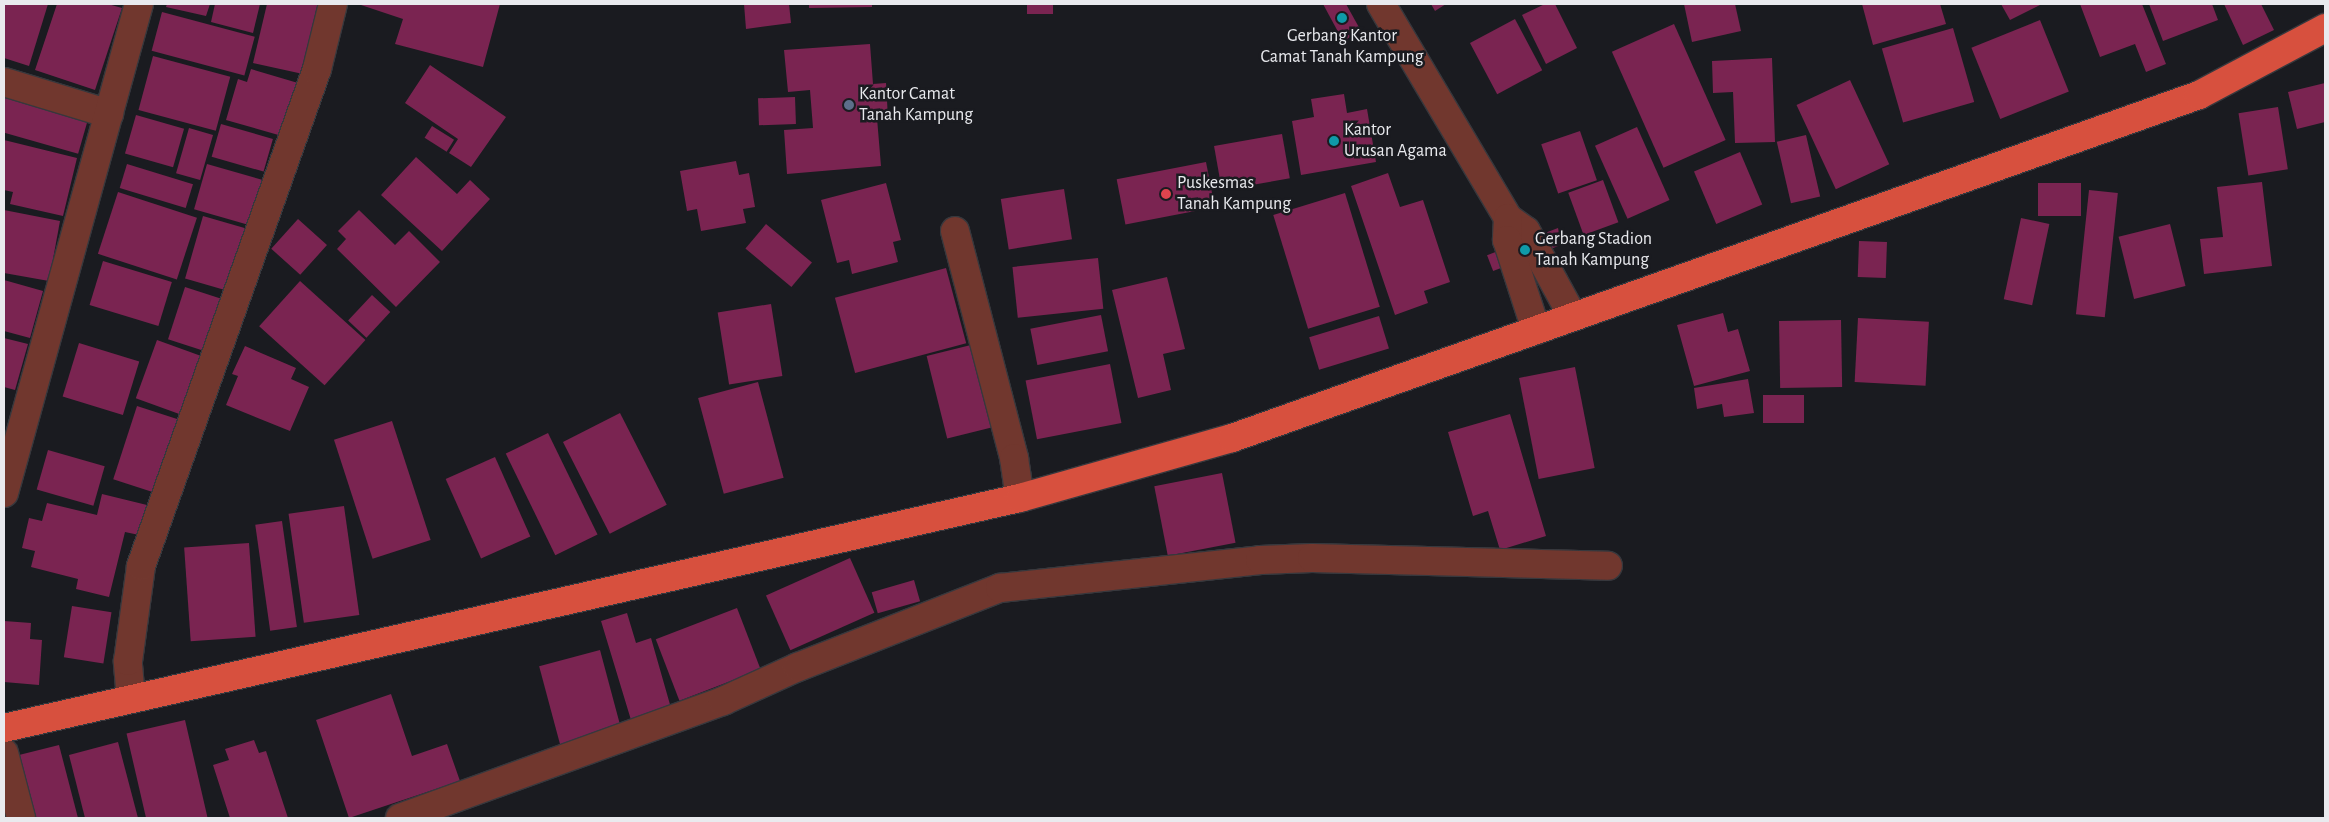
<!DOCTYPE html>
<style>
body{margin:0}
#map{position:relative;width:2329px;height:822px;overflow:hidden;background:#1a1b20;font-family:"Alegreya Sans",sans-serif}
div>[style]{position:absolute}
.building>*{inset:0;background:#7a2451;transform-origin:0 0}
.roads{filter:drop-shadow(1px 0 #37383d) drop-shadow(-1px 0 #37383d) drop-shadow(0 1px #37383d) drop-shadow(0 -1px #37383d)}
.minor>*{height:28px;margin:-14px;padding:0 14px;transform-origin:14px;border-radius:14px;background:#71372e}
.trunk>*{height:28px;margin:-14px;padding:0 14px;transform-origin:14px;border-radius:14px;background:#d7503e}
.dots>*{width:14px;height:14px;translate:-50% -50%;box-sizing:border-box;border:2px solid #1a1b20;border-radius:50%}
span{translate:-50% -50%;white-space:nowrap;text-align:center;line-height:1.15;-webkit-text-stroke:5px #1a1b20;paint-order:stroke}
.poi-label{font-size:18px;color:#e9eaee}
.left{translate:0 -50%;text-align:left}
.frame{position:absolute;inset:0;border:5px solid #e9eaee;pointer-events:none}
</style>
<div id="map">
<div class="building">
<i style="clip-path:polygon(4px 4px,48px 4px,29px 66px,4px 58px)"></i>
<i style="clip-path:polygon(57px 4px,108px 4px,122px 8px,95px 90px,35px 70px)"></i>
<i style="clip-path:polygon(167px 4px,210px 4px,206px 16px,166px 7px)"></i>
<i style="clip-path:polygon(215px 4px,260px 4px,253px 33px,211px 22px)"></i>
<i style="clip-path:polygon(267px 4px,320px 4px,303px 74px,253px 63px)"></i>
<i style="clip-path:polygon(358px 4px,500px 4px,483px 67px,395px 44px,403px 19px)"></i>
<i style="clip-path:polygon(744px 4px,789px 4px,791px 23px,746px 29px)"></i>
<i style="clip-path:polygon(809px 4px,872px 4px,872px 7px,809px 8px)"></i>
<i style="left:1027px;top:4px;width:26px;height:10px"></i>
<i style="clip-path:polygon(1323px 4px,1346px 4px,1361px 31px,1343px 41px)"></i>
<i style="clip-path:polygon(1431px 4px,1446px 4px,1435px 11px)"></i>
<i style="clip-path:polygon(1545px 4px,1555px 4px,1577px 48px,1546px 64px,1522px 15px)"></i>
<i style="clip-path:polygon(1684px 4px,1735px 4px,1741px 31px,1692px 42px)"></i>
<i style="clip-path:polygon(1862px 4px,1940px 4px,1946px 24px,1873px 45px)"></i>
<i style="clip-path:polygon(2001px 4px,2042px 4px,2010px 20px)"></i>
<i style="clip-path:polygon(2080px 4px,2142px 4px,2166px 64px,2146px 72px,2135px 44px,2100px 57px)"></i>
<i style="clip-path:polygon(2149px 4px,2212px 4px,2218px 20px,2163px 41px)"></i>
<i style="clip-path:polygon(2224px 4px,2261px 4px,2274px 30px,2243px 45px)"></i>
<i style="left:162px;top:12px;width:96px;height:40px;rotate:15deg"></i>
<i style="left:1515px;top:19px;width:58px;height:51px;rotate:62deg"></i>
<i style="left:2040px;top:20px;width:77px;height:74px;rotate:68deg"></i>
<i style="left:1674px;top:24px;width:127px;height:68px;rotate:66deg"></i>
<i style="left:1953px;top:28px;width:77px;height:74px;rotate:74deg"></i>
<i style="clip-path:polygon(870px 44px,873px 84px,886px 83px,888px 118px,877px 118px,881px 166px,787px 174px,784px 130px,813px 128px,810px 90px,788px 92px,784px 50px)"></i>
<i style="left:153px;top:56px;width:80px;height:56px;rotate:15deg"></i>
<i style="clip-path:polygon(1772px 58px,1775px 142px,1735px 143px,1733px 92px,1713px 93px,1712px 61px)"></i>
<i style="clip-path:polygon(430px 65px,506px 117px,471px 167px,449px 153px,458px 139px,405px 103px)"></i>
<i style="clip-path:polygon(251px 69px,298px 83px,282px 136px,226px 120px,238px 79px,247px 82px)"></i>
<i style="left:1850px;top:80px;width:93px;height:59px;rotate:65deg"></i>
<i style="clip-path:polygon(2325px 83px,2325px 122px,2297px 129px,2288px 92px)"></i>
<i style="left:4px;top:93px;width:88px;height:38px;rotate:16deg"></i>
<i style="clip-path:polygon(1344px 94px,1347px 113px,1367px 109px,1376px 162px,1301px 175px,1292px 121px,1314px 117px,1311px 99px)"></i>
<i style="left:795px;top:97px;width:27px;height:37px;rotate:88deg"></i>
<i style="left:2278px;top:107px;width:63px;height:40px;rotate:81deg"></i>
<i style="left:136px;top:115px;width:50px;height:40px;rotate:16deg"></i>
<i style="left:221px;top:124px;width:54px;height:34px;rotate:16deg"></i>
<i style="left:432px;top:126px;width:26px;height:14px;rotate:32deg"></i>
<i style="left:1637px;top:127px;width:80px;height:46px;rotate:66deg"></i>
<i style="left:189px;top:128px;width:25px;height:47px;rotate:16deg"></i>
<i style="left:1580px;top:131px;width:52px;height:41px;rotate:71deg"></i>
<i style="left:1282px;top:134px;width:45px;height:69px;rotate:80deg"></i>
<i style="left:1806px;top:135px;width:63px;height:30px;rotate:77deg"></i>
<i style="clip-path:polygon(4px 140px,77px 158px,63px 216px,10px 204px,13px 192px,4px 190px)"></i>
<i style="left:1740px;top:152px;width:57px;height:50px;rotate:67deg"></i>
<i style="clip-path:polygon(416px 157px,457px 194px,470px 180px,490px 199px,442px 251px,381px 195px)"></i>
<i style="clip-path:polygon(736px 161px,739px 175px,749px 173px,755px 207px,743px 209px,746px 223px,701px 231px,697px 209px,687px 211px,680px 171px)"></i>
<i style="left:1206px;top:162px;width:46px;height:91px;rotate:79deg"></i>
<i style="left:127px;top:164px;width:69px;height:25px;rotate:17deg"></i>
<i style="left:207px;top:164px;width:58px;height:47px;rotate:16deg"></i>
<i style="clip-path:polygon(1388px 173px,1400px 207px,1423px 200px,1450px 282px,1424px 291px,1428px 303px,1395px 315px,1351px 186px)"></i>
<i style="left:1603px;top:180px;width:45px;height:37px;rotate:70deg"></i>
<i style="clip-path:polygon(2262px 182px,2272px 266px,2204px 274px,2200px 239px,2223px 237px,2217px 187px)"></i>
<i style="clip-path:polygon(886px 183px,901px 240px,893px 242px,898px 262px,852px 274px,849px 260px,837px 263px,821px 200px)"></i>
<i style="left:2081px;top:183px;width:33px;height:43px;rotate:90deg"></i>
<i style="left:1064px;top:189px;width:51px;height:64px;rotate:81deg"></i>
<i style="left:2089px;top:190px;width:29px;height:125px;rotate:6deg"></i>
<i style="left:118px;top:192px;width:83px;height:65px;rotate:18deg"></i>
<i style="left:1345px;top:193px;width:119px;height:75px;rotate:73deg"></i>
<i style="clip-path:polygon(4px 210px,60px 221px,49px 281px,4px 273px)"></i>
<i style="clip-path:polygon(359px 210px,395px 245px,409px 231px,440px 262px,396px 307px,337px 249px,346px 239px,338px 231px)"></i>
<i style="left:203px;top:216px;width:45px;height:65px;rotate:16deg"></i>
<i style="left:2021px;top:218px;width:29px;height:83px;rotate:12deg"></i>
<i style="left:298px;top:219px;width:39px;height:40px;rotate:42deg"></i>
<i style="left:766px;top:224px;width:60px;height:32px;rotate:40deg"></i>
<i style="left:2170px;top:224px;width:64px;height:53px;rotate:76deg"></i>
<i style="left:1558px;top:228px;width:17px;height:76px;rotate:69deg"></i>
<i style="left:1859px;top:241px;width:28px;height:36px;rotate:2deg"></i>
<i style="left:1098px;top:258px;width:51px;height:86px;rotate:84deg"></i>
<i style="left:103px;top:261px;width:72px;height:46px;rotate:17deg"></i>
<i style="left:946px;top:268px;width:78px;height:115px;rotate:75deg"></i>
<i style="clip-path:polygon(1167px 277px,1185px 349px,1163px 354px,1171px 390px,1138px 398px,1112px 290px)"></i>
<i style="clip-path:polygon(4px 280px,43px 291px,30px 338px,4px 331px)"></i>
<i style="left:300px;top:281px;width:88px;height:61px;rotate:42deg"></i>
<i style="left:185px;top:287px;width:39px;height:55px;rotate:18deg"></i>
<i style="left:372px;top:295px;width:25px;height:35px;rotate:43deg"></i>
<i style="left:771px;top:304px;width:73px;height:54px;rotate:81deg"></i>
<i style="clip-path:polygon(1723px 313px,1728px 332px,1738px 329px,1750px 371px,1694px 386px,1677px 325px)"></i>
<i style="left:1101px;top:315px;width:37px;height:72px;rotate:79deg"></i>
<i style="left:1379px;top:316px;width:34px;height:73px;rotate:73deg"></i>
<i style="left:1858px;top:318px;width:71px;height:64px;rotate:3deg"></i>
<i style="left:1841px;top:320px;width:67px;height:62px;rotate:89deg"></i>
<i style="clip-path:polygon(4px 338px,28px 344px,15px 390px,4px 387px)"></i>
<i style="left:157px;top:340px;width:47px;height:62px;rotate:20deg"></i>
<i style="left:79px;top:343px;width:63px;height:56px;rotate:17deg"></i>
<i style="left:979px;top:343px;width:85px;height:54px;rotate:76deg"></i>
<i style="clip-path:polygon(245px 346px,296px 368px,291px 379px,309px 387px,290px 431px,226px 405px,238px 376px,232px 374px)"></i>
<i style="left:1110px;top:364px;width:60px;height:86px;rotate:79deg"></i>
<i style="left:1575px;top:367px;width:103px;height:57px;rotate:79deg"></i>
<i style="clip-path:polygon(1748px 379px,1754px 413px,1724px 417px,1722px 404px,1697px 409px,1694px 388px)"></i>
<i style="left:758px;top:382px;width:99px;height:62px;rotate:75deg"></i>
<i style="left:1763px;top:395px;width:41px;height:28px"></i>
<i style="left:137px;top:406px;width:47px;height:77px;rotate:18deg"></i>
<i style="left:620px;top:413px;width:103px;height:64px;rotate:63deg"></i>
<i style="clip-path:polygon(1510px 414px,1546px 536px,1500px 550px,1488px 511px,1473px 516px,1448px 432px)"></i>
<i style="left:392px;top:421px;width:125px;height:61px;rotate:72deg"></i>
<i style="left:548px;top:433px;width:113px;height:47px;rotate:64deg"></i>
<i style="left:48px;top:450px;width:59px;height:41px;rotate:16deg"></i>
<i style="left:495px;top:457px;width:87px;height:54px;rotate:66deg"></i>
<i style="left:1222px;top:473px;width:71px;height:69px;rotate:79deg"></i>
<i style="clip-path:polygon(102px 494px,147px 505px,139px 535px,125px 532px,109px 597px,76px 589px,78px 579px,31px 567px,35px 551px,22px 548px,29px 518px,42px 521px,47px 503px,97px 515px)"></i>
<i style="left:344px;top:506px;width:110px;height:56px;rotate:82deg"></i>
<i style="left:282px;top:521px;width:107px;height:27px;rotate:82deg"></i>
<i style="left:249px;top:543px;width:94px;height:65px;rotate:86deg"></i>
<i style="left:850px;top:558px;width:60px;height:92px;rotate:66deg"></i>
<i style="left:914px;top:580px;width:22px;height:44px;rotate:74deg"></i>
<i style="left:72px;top:606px;width:40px;height:52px;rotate:9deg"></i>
<i style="left:737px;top:608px;width:66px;height:87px;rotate:69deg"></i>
<i style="clip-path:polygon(627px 613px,636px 643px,651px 638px,671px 708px,631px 720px,601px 621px)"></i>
<i style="clip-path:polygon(4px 621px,31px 623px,30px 639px,42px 640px,39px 685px,4px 682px)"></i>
<i style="left:600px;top:650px;width:81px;height:63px;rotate:75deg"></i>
<i style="clip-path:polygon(391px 694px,412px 756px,447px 744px,460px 781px,349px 818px,316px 720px)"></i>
<i style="left:185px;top:720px;width:100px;height:60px;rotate:77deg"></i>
<i style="clip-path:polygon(254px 740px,259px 753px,266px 751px,288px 818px,230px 818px,213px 765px,229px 760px,225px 749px)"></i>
<i style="clip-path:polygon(118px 742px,138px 818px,85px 818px,69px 755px)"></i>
<i style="clip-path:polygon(59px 745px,78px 818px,32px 818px,15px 756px)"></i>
</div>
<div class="roads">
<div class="minor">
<i style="left:1381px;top:4px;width:249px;rotate:59.3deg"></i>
<i style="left:1508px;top:218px;width:22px;rotate:36deg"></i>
<i style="left:1526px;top:231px;width:98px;rotate:61.3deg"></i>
<i style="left:4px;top:82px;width:110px;rotate:16.9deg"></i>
<i style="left:1508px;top:218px;width:22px;rotate:93deg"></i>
<i style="left:1507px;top:240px;width:95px;rotate:72.1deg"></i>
<i style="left:955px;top:231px;width:235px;rotate:75.4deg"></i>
<i style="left:1014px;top:458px;width:40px;rotate:81.5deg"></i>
<i style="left:4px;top:493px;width:507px;rotate:-74.57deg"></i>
<i style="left:131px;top:699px;width:38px;rotate:-95deg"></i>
<i style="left:128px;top:661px;width:96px;rotate:-82.2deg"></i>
<i style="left:141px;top:566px;width:527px;rotate:-70.5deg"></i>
<i style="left:317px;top:69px;width:67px;rotate:-76.2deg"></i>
<i style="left:4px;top:753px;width:67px;rotate:75.3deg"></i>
<i style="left:400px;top:818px;width:344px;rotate:-19.9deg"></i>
<i style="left:723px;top:701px;width:82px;rotate:-24.4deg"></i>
<i style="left:798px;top:667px;width:217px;rotate:-21.4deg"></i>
<i style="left:1000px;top:588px;width:262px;rotate:-6.1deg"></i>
<i style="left:1260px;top:560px;width:52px;rotate:-2.2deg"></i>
<i style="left:1312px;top:558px;width:296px;rotate:1.5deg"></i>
</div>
<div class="trunk">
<i style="left:4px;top:728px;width:1042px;rotate:-12.76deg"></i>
<i style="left:1020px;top:498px;width:220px;rotate:-15.8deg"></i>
<i style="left:1232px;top:438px;width:1026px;rotate:-19.53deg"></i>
<i style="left:2199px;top:95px;width:143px;rotate:-28deg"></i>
</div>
</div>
<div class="dots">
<i style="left:1342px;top:18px;background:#0f9aa8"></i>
<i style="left:849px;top:105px;background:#5c6f8a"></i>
<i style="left:1334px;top:141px;background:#0f9aa8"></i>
<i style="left:1166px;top:194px;background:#e0444e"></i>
<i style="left:1525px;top:250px;background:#0f9aa8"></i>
</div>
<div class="poi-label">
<span style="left:1342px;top:47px">Gerbang Kantor<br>Camat Tanah Kampung</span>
<span class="left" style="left:859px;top:105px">Kantor Camat<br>Tanah Kampung</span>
<span class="left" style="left:1344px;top:141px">Kantor<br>Urusan Agama</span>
<span class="left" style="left:1177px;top:194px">Puskesmas<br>Tanah Kampung</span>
<span class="left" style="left:1535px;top:250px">Gerbang Stadion<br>Tanah Kampung</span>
</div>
<div class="frame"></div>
</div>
